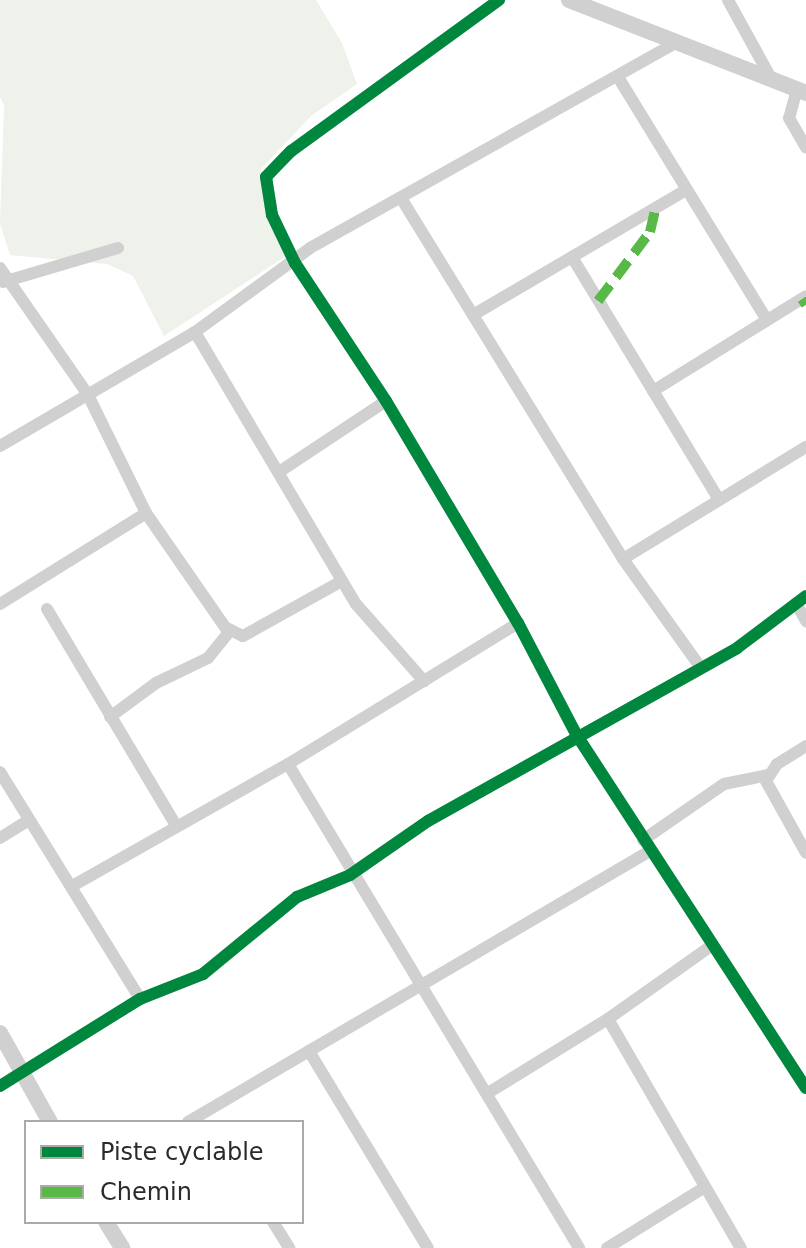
<!DOCTYPE html>
<style>
body{margin:0}
#map{position:relative;width:806px;height:1248px;overflow:hidden;background:#fff;font-family:"DejaVu Sans",sans-serif}
div>[style]{position:absolute}
.green>*{inset:0;background:#eef2ea}
.minor>*{height:12px;margin:-6px;padding:0 6px;transform-origin:6px;border-radius:6px;background:#d0d0d0}
.tertiary>*{height:16px;margin:-8px;padding:0 8px;transform-origin:8px;border-radius:8px;background:#d0d0d0}
.quiet>*{height:10px;margin-top:-5px;transform-origin:0;background:repeating-linear-gradient(90deg,#58b947 0 20px,transparent 0 30px)}
.cycleway>*{height:12px;margin:-6px;padding:0 6px;transform-origin:6px;border-radius:6px;background:#00873e}
span{translate:-50% -50%;white-space:nowrap;text-align:center;line-height:1.15;-webkit-text-stroke:8px #fff;paint-order:stroke}
.legend{position:absolute;left:24px;top:1120px;width:280px;height:104px;box-sizing:border-box;background:#fff;border:2px solid #aaa;margin:0;padding:10px 14px;list-style:none;font-size:24px;color:#2b2b2b}
.legend li{display:flex;align-items:center;gap:16px;height:40px}
.legend b{width:40px;border:2px solid #aaa}
</style>
<div id="map">
<div class="green">
<i style="clip-path:polygon(0 0,316px 0,342px 43px,357px 84px,311px 116px,261px 169px,270px 219px,286px 256px,164px 336px,133px 276px,107px 264px,10px 255px,0 224px,4px 105px,0 97px)"></i>
</div>
<div class="minor">
<i style="left:499px;top:0;width:257px;rotate:144deg"></i>
<i style="left:291px;top:151px;width:36px;rotate:134deg"></i>
<i style="left:266px;top:177px;width:38px;rotate:81deg"></i>
<i style="left:272px;top:215px;width:53px;rotate:64.4deg"></i>
<i style="left:295px;top:263px;width:165px;rotate:56.6deg"></i>
<i style="left:386px;top:401px;width:258px;rotate:59.3deg"></i>
<i style="left:518px;top:623px;width:125px;rotate:62.4deg"></i>
<i style="left:576px;top:734px;width:422px;rotate:57deg"></i>
<i style="left:728px;top:0;width:91px;rotate:61.2deg"></i>
<i style="left:618px;top:77px;width:285px;rotate:58.5deg"></i>
<i style="left:797px;top:89px;width:30px;rotate:105deg"></i>
<i style="left:789px;top:118px;width:34px;rotate:60deg"></i>
<i style="left:401px;top:198px;width:424px;rotate:58.4deg"></i>
<i style="left:623px;top:559px;width:130px;rotate:54.4deg"></i>
<i style="left:572px;top:257px;width:284px;rotate:58.8deg"></i>
<i style="left:0;top:268px;width:152px;rotate:55.2deg"></i>
<i style="left:87px;top:393px;width:134px;rotate:63.8deg"></i>
<i style="left:146px;top:513px;width:139px;rotate:55.3deg"></i>
<i style="left:225px;top:627px;width:20px;rotate:27deg"></i>
<i style="left:243px;top:636px;width:113px;rotate:-29.1deg"></i>
<i style="left:3px;top:282px;width:120px;rotate:-16.5deg"></i>
<i style="left:473px;top:315px;width:247px;rotate:-30.4deg"></i>
<i style="left:195px;top:332px;width:316px;rotate:59.4deg"></i>
<i style="left:356px;top:604px;width:103px;rotate:48.6deg"></i>
<i style="left:653px;top:391px;width:180px;rotate:-31.8deg"></i>
<i style="left:0;top:446px;width:226px;rotate:-30.3deg"></i>
<i style="left:195px;top:332px;width:142px;rotate:-36.1deg"></i>
<i style="left:310px;top:248px;width:419px;rotate:-29.3deg"></i>
<i style="left:279px;top:472px;width:128px;rotate:-33.6deg"></i>
<i style="left:623px;top:559px;width:215px;rotate:-31.5deg"></i>
<i style="left:796px;top:603px;width:21px;rotate:61deg"></i>
<i style="left:0;top:604px;width:172px;rotate:-31.9deg"></i>
<i style="left:47px;top:609px;width:250px;rotate:59.2deg"></i>
<i style="left:110px;top:717px;width:57px;rotate:-36.5deg"></i>
<i style="left:156px;top:683px;width:58px;rotate:-25.7deg"></i>
<i style="left:208px;top:658px;width:35px;rotate:-51deg"></i>
<i style="left:806px;top:746px;width:34px;rotate:148deg"></i>
<i style="left:777px;top:764px;width:20px;rotate:123deg"></i>
<i style="left:766px;top:781px;width:82px;rotate:60.9deg"></i>
<i style="left:288px;top:764px;width:565px;rotate:58.98deg"></i>
<i style="left:0;top:772px;width:267px;rotate:58.3deg"></i>
<i style="left:0;top:838px;width:32px;rotate:-32deg"></i>
<i style="left:643px;top:840px;width:98px;rotate:-34.7deg"></i>
<i style="left:724px;top:784px;width:45px;rotate:-11.6deg"></i>
<i style="left:74px;top:885px;width:246px;rotate:-29.5deg"></i>
<i style="left:288px;top:764px;width:270px;rotate:-31.5deg"></i>
<i style="left:608px;top:1019px;width:265px;rotate:59.9deg"></i>
<i style="left:309px;top:1051px;width:230px;rotate:58.9deg"></i>
<i style="left:0;top:1086px;width:165px;rotate:-31.9deg"></i>
<i style="left:140px;top:999px;width:68px;rotate:-21.6deg"></i>
<i style="left:203px;top:974px;width:122px;rotate:-39.3deg"></i>
<i style="left:297px;top:897px;width:57px;rotate:-22.5deg"></i>
<i style="left:350px;top:875px;width:95px;rotate:-34.7deg"></i>
<i style="left:428px;top:821px;width:354px;rotate:-29.2deg"></i>
<i style="left:737px;top:648px;width:86px;rotate:-37deg"></i>
<i style="left:488px;top:1093px;width:141px;rotate:-31.7deg"></i>
<i style="left:608px;top:1019px;width:126px;rotate:-35.3deg"></i>
<i style="left:188px;top:1122px;width:536px;rotate:-30.4deg"></i>
<i style="left:273px;top:1222px;width:31px;rotate:58deg"></i>
<i style="left:607px;top:1248px;width:115px;rotate:-31.9deg"></i>
</div>
<div class="tertiary">
<i style="left:569px;top:0;width:255px;rotate:21.4deg"></i>
<i style="left:0;top:1033px;width:102px;rotate:60.7deg"></i>
<i style="left:106px;top:1222px;width:31px;rotate:58deg"></i>
</div>
<div class="quiet">
<i style="left:802px;top:299px;width:7px;rotate:56deg"></i>
<i style="left:598px;top:301px;width:86px;rotate:-53deg"></i>
<i style="left:650px;top:232px;width:26px;rotate:-77deg"></i>
</div>
<div class="cycleway">
<i style="left:499px;top:0;width:257px;rotate:144deg"></i>
<i style="left:291px;top:151px;width:36px;rotate:134deg"></i>
<i style="left:266px;top:177px;width:38px;rotate:81deg"></i>
<i style="left:272px;top:215px;width:53px;rotate:64.4deg"></i>
<i style="left:295px;top:263px;width:165px;rotate:56.6deg"></i>
<i style="left:386px;top:401px;width:258px;rotate:59.3deg"></i>
<i style="left:518px;top:623px;width:125px;rotate:62.4deg"></i>
<i style="left:576px;top:734px;width:422px;rotate:57deg"></i>
<i style="left:0;top:1086px;width:165px;rotate:-31.9deg"></i>
<i style="left:140px;top:999px;width:68px;rotate:-21.6deg"></i>
<i style="left:203px;top:974px;width:122px;rotate:-39.3deg"></i>
<i style="left:297px;top:897px;width:57px;rotate:-22.5deg"></i>
<i style="left:350px;top:875px;width:95px;rotate:-34.7deg"></i>
<i style="left:428px;top:821px;width:354px;rotate:-29.2deg"></i>
<i style="left:737px;top:648px;width:86px;rotate:-37deg"></i>
</div>
<ul class="legend">
<li><b style="height:10px;background:#00873e"></b>Piste cyclable</li>
<li><b style="height:10px;background:#58b947"></b>Chemin</li>
</ul>
</div>
